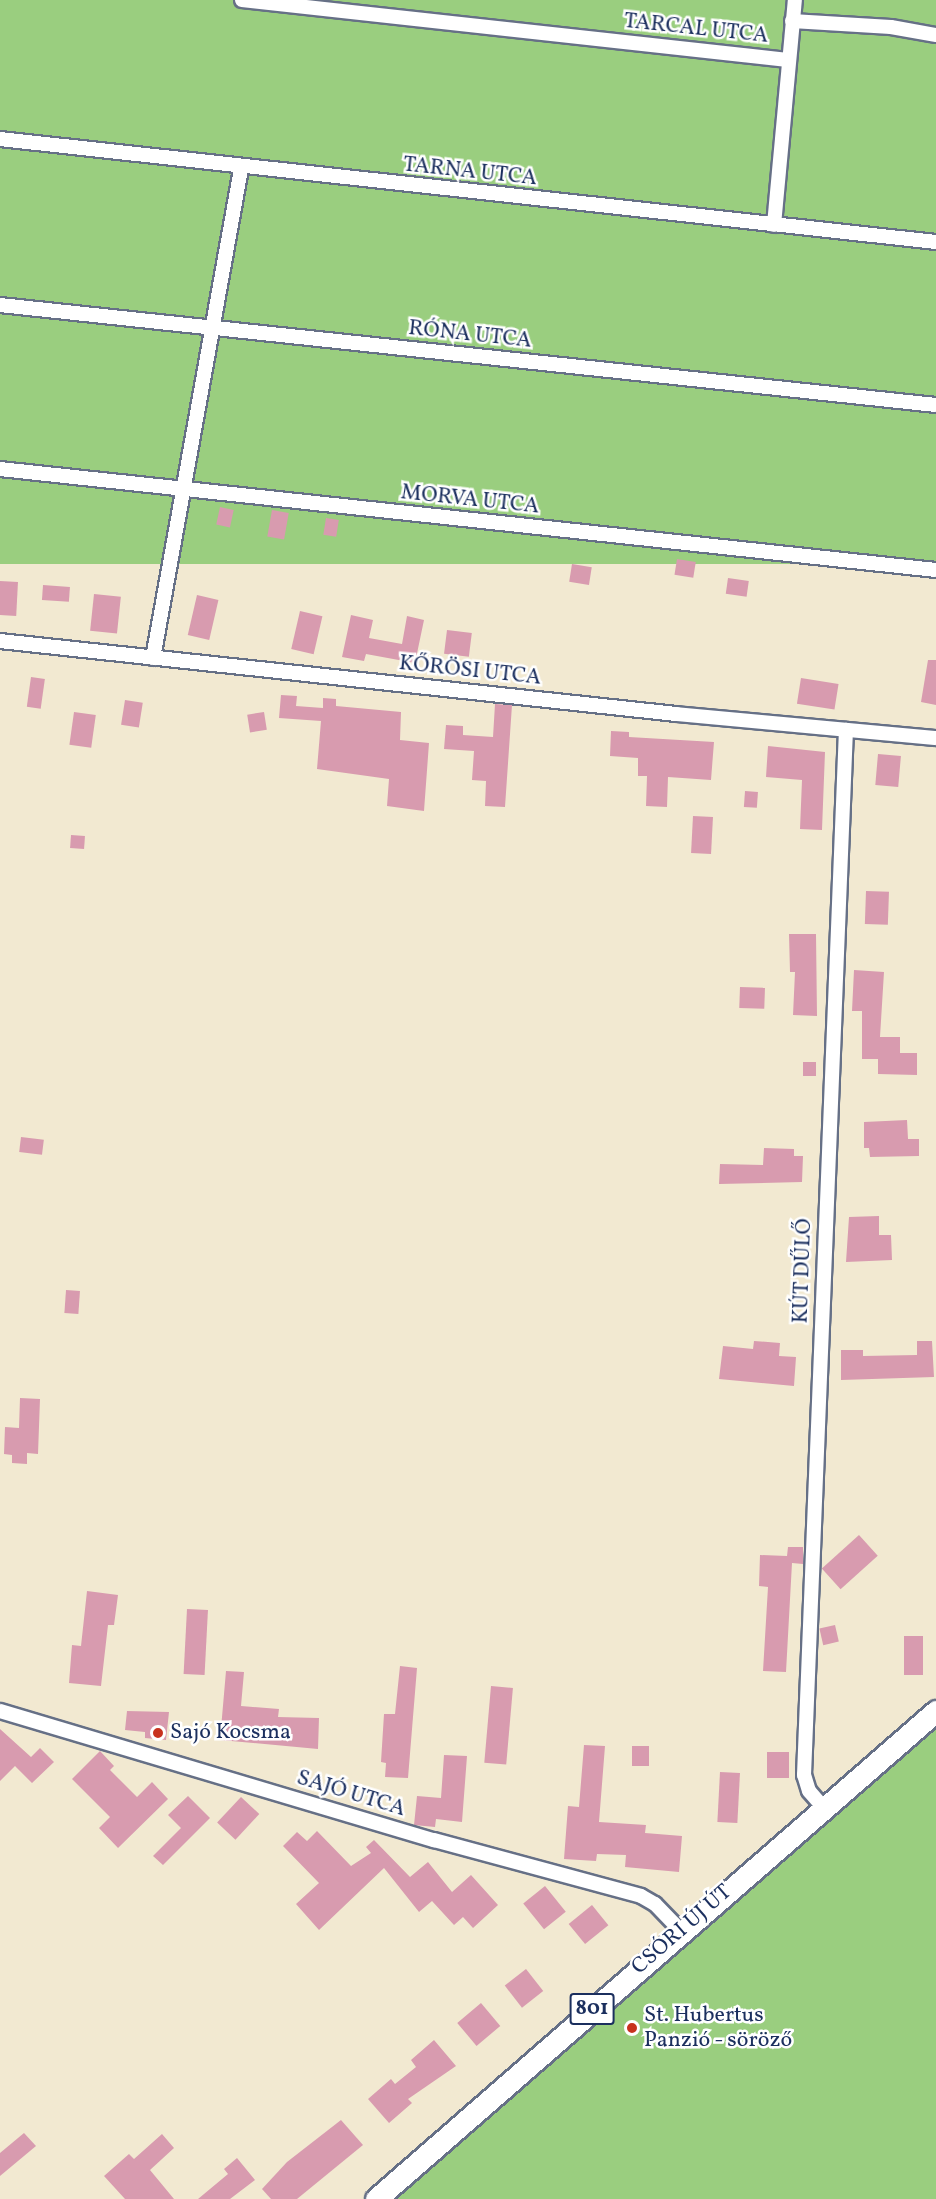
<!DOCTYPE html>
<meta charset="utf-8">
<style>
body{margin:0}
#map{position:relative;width:936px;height:2199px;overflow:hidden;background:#f2e9d1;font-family:Vollkorn,serif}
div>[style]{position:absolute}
.green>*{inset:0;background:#9ace7f;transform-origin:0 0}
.building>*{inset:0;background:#d89baf;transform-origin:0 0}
.roads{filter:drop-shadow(2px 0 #667086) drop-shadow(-2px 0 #667086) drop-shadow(0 2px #667086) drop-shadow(0 -2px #667086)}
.minor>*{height:14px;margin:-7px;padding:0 7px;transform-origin:7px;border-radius:7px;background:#fff}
.primary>*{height:21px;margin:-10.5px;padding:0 10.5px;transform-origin:10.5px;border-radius:10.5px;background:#fff}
.dots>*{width:16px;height:16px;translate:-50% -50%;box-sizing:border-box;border:3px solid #fff;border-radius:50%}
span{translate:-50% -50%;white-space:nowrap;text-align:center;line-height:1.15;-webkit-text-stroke:5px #fff;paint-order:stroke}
.shield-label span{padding:2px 4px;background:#fff;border:2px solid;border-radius:4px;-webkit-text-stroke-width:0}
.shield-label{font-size:21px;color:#1b2f5e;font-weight:700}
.street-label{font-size:22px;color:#1b2f5e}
.poi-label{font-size:22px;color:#1b2f5e}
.left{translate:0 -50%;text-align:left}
</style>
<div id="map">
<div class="green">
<i style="left:0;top:0;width:936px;height:564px"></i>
<i style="clip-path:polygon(936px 1711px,936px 2199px,376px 2199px)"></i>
</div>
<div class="building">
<i style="left:220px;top:507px;width:14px;height:18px;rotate:12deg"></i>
<i style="left:272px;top:510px;width:17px;height:27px;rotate:10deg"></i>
<i style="left:326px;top:518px;width:13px;height:17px;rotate:9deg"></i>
<i style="left:677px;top:559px;width:19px;height:16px;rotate:9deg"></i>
<i style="left:572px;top:564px;width:20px;height:18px;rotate:9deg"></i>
<i style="left:728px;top:578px;width:21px;height:16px;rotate:8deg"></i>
<i style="left:0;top:581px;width:18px;height:34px;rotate:3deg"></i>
<i style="left:43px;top:585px;width:27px;height:15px;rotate:4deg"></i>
<i style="left:94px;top:594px;width:27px;height:37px;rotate:6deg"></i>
<i style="left:197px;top:595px;width:22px;height:41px;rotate:13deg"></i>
<i style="left:300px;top:611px;width:23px;height:39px;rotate:13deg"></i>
<i style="clip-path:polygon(351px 615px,373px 620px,369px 638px,402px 644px,407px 616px,424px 620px,415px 663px,366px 654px,364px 661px,342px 657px)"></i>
<i style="left:447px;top:630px;width:25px;height:24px;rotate:7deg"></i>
<i style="clip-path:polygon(928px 660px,936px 660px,936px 705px,921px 702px)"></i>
<i style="left:31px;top:677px;width:14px;height:30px;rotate:8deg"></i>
<i style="left:801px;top:678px;width:38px;height:26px;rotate:9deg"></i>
<i style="clip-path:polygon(281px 695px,297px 696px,296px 706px,323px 708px,323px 698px,336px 699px,336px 706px,401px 712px,400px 740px,429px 743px,424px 811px,387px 806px,389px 779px,317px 769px,321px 721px,279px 718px)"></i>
<i style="left:125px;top:700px;width:18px;height:25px;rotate:9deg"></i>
<i style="clip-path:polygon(495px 704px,512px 705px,505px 807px,485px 806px,486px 781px,472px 780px,474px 751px,444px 749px,446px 725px,463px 726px,463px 735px,493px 737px)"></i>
<i style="left:74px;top:712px;width:22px;height:33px;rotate:8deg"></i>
<i style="left:264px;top:712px;width:18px;height:17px;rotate:81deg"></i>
<i style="clip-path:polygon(611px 731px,629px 732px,629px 737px,714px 742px,711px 780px,668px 777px,667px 807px,646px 806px,647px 776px,638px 776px,638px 758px,610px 756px)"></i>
<i style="clip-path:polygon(768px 746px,825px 752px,822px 830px,800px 829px,802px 780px,766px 777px)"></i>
<i style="left:878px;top:754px;width:23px;height:31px;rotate:5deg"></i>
<i style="left:745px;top:791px;width:13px;height:16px;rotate:4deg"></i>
<i style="left:693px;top:816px;width:20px;height:37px;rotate:3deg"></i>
<i style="left:71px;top:835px;width:14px;height:13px;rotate:4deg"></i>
<i style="left:866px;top:891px;width:23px;height:33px;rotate:2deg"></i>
<i style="clip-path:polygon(789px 934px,816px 934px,817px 1016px,793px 1015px,795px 972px,790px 972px)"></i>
<i style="clip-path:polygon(854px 970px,884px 972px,880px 1037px,900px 1037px,900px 1053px,917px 1053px,917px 1075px,878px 1074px,878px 1059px,862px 1059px,862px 1011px,852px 1011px)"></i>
<i style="left:740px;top:987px;width:25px;height:21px;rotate:2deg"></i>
<i style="left:803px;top:1062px;width:13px;height:14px"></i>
<i style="clip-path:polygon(907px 1120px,908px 1139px,919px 1139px,919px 1156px,870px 1157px,869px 1148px,864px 1148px,864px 1122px)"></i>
<i style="left:21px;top:1137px;width:23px;height:15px;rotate:7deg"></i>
<i style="clip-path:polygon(764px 1148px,794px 1149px,794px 1156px,803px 1156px,802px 1182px,719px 1184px,720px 1164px,763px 1165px)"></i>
<i style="clip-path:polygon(879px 1216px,879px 1235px,891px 1235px,892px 1260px,846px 1262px,849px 1217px)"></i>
<i style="left:66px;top:1290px;width:14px;height:23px;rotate:4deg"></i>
<i style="clip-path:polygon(754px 1341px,780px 1343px,779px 1356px,796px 1357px,794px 1386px,719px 1379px,723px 1346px,753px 1349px)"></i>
<i style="clip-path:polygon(917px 1341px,932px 1341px,934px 1377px,841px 1380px,841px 1350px,863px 1350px,863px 1356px,917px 1355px)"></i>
<i style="clip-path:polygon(20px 1398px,40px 1399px,38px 1454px,27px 1453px,27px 1464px,12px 1463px,12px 1455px,4px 1454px,5px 1427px,19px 1428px)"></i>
<i style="left:859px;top:1535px;width:28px;height:50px;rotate:48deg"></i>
<i style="clip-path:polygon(788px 1547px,803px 1547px,803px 1564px,792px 1563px,786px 1672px,763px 1671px,768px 1587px,759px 1586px,760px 1555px,787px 1556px)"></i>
<i style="clip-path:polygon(87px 1591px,118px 1595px,114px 1625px,108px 1625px,101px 1686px,69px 1683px,72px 1645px,81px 1646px)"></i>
<i style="left:187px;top:1609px;width:21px;height:65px;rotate:3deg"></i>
<i style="left:835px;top:1625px;width:17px;height:16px;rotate:77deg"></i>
<i style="left:904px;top:1636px;width:19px;height:39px"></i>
<i style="clip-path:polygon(400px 1666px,417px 1668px,408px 1778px,385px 1777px,386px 1763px,381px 1762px,384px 1714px,395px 1714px)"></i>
<i style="clip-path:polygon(226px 1671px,244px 1672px,241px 1706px,279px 1709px,278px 1717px,319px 1718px,318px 1749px,220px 1740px)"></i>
<i style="left:491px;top:1686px;width:22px;height:77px;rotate:5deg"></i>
<i style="clip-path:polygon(127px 1711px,169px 1712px,166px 1740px,145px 1738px,145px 1732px,125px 1730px)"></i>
<i style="clip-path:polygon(0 1729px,31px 1757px,40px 1748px,54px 1762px,32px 1783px,15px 1766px,0 1781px)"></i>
<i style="clip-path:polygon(584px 1745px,605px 1746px,599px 1822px,646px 1825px,645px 1833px,682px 1836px,679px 1872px,625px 1867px,626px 1855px,597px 1854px,596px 1861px,564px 1859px,568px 1806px,579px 1807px)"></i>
<i style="left:632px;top:1746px;width:17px;height:20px"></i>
<i style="clip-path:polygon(100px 1751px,114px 1766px,110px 1770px,137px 1797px,152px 1782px,168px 1799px,118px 1848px,99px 1828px,110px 1817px,72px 1779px)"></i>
<i style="left:767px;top:1752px;width:22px;height:26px"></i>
<i style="clip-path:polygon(444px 1755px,467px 1756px,462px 1822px,436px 1819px,435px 1827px,414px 1825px,417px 1796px,441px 1798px)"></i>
<i style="left:720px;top:1772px;width:20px;height:50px;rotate:3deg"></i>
<i style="clip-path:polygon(188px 1796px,210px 1818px,163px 1865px,153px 1856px,181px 1828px,168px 1815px)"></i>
<i style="left:241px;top:1797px;width:25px;height:35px;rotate:43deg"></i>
<i style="clip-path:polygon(317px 1831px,351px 1866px,371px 1853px,366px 1847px,374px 1840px,410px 1877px,428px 1862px,452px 1892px,471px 1875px,498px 1905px,473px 1928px,463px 1917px,454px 1925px,432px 1901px,419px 1912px,384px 1868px,319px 1930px,296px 1904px,319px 1883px,283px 1846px,297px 1832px,307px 1841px)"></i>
<i style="left:545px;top:1886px;width:33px;height:28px;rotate:51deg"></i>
<i style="left:592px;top:1905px;width:26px;height:30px;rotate:51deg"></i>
<i style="left:526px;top:1969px;width:28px;height:27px;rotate:52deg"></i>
<i style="left:481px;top:2003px;width:30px;height:31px;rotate:50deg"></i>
<i style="clip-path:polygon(434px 2040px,456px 2066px,408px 2099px,412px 2103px,389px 2123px,368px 2099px,391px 2079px,395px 2084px,416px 2067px,411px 2060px)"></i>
<i style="clip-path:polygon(341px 2120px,363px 2145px,297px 2199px,271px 2199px,262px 2189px,287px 2162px)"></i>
<i style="clip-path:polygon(24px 2133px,36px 2146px,0 2176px,0 2153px)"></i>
<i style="clip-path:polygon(162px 2134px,174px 2148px,150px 2170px,174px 2199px,125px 2199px,104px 2176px,129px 2154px,134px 2159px)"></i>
<i style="clip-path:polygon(237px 2158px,255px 2180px,230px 2199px,198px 2199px,228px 2174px,224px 2169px)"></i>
</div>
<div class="roads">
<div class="minor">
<i style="left:242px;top:0;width:549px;rotate:6.27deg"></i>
<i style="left:792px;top:21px;width:99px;rotate:3.5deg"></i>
<i style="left:891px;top:27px;width:46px;rotate:10.1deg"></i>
<i style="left:0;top:139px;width:942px;rotate:6.28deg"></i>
<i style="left:774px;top:225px;width:226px;rotate:-84.7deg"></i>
<i style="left:0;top:305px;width:941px;rotate:6.1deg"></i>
<i style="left:0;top:469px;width:941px;rotate:6.16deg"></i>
<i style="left:0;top:641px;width:680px;rotate:6.16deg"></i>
<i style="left:676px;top:714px;width:261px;rotate:5.3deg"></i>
<i style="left:153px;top:658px;width:499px;rotate:-79.8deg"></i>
<i style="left:0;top:1711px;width:453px;rotate:16.6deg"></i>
<i style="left:434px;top:1840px;width:214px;rotate:15.1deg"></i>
<i style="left:641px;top:1896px;width:16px;rotate:30deg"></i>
<i style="left:655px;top:1904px;width:37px;rotate:46deg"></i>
<i style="left:823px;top:1807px;width:21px;rotate:-131deg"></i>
<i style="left:809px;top:1791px;width:17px;rotate:-107deg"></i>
<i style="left:804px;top:1775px;width:1046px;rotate:-87.7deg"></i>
</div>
<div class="primary">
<i style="left:376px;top:2199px;width:743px;rotate:-41.07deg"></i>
</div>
</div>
<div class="dots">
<i style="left:158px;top:1733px;background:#c8321e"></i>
<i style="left:632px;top:2028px;background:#c8321e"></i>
</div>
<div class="shield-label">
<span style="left:592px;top:2009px">801</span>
</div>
<div class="street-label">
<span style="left:696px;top:29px;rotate:6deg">TARCAL UTCA</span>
<span style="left:470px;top:172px;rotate:6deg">TARNA UTCA</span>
<span style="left:470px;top:335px;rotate:6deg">RÓNA UTCA</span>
<span style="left:470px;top:500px;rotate:6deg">MORVA UTCA</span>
<span style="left:470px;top:671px;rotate:6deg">KŐRÖSI UTCA</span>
<span style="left:803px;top:1271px;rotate:-88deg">KÚT DŰLŐ</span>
<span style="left:351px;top:1794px;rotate:17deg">SAJÓ UTCA</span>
<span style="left:682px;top:1930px;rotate:-41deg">CSÓRI ÚJ ÚT</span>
</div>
<div class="poi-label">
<span class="left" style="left:170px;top:1733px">Sajó Kocsma</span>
<span class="left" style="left:644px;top:2028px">St. Hubertus<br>Panzió - söröző</span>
</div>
</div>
